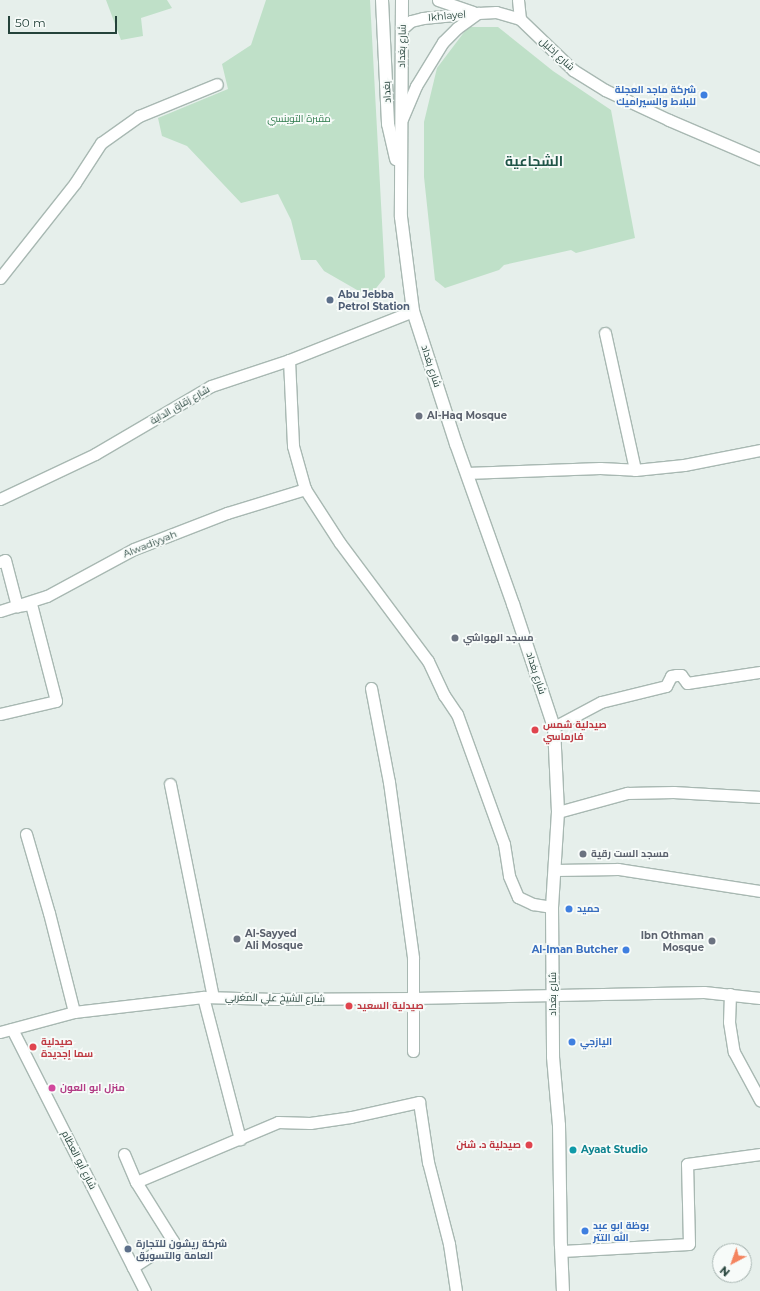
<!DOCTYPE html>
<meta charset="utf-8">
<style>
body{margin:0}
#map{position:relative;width:760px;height:1291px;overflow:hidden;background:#e6efeb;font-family:Montserrat,Cairo,sans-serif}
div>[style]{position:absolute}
.green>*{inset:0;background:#bfe0c8}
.roads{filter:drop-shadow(1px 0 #a8b8b2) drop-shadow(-1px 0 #a8b8b2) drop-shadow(0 1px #a8b8b2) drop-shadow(0 -1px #a8b8b2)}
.street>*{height:11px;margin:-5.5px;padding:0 5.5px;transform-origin:5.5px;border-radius:5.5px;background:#fff}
.secondary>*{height:12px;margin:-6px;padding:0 6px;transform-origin:6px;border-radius:6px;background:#fff}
.dots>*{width:11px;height:11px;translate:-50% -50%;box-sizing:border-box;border:2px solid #f7fbf9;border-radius:50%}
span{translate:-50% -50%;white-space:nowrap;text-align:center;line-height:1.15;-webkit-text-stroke:3.5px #f7fbf9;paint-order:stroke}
.street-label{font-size:10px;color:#24423a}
.shop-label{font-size:10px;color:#366cbe;font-weight:700}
.right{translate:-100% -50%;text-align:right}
.left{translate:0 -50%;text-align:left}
.park-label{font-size:10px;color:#2d7a4b}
.service-label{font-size:10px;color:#4e5e75;font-weight:700}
.worship-label{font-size:10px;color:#5b616d;font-weight:700}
.health-label{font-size:10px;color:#be3a42;font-weight:700}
.hotel-label{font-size:10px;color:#b23c85;font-weight:700}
.culture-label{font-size:10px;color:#0d838f;font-weight:700}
.district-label{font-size:14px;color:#1f5548;font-weight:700}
.north{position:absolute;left:712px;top:1243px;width:40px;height:40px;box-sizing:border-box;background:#f7fbf9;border:1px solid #a3b1ad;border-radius:50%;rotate:221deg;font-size:11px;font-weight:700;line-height:16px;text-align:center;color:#24423a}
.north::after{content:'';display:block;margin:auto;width:14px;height:18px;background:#f4845f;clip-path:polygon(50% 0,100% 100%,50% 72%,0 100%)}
.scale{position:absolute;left:8px;top:16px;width:109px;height:18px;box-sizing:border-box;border:2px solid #24423a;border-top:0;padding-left:5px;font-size:12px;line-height:14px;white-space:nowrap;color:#24423a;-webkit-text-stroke:3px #f7fbf9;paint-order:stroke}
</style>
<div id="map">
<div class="green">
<i style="clip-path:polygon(106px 0,167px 0,172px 8px,141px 18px,143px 36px,121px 40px)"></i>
<i style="clip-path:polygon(266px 0,370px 0,385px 277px,373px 292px,364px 294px,324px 271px,316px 260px,301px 260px,291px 220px,278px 194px,241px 203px,187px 146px,162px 136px,158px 118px,228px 89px,222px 64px,251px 45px)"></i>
<i style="clip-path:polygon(468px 27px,498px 27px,553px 71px,611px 110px,635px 238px,576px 253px,571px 250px,504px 265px,499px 270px,445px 288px,435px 280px,424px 177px,424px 122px,437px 68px)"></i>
</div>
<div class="roads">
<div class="street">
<i style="left:438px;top:0;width:37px;rotate:19deg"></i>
<i style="left:518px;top:0;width:19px;rotate:84deg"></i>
<i style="left:402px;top:29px;width:12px;rotate:-42deg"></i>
<i style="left:411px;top:21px;width:12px;rotate:-14deg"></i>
<i style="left:423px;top:18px;width:52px;rotate:-5.5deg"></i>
<i style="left:402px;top:119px;width:36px;rotate:-67deg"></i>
<i style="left:416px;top:86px;width:52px;rotate:-58.5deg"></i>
<i style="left:443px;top:42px;width:20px;rotate:-45deg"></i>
<i style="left:457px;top:28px;width:26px;rotate:-36deg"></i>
<i style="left:478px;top:13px;width:18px;rotate:-3deg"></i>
<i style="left:496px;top:12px;width:25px;rotate:16deg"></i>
<i style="left:520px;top:19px;width:74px;rotate:43.9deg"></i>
<i style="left:573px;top:70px;width:38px;rotate:32deg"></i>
<i style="left:605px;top:90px;width:71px;rotate:25.1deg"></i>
<i style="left:669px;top:120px;width:99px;rotate:23.2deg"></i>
<i style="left:0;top:278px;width:121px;rotate:-51.7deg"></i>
<i style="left:75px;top:183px;width:48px;rotate:-57deg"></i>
<i style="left:101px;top:143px;width:47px;rotate:-35.4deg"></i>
<i style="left:139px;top:116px;width:84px;rotate:-22.3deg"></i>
<i style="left:605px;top:333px;width:140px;rotate:77.6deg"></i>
<i style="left:289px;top:360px;width:86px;rotate:87.3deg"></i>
<i style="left:293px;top:446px;width:45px;rotate:74.4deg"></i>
<i style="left:305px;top:489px;width:64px;rotate:57.1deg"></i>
<i style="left:340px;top:543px;width:147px;rotate:53.3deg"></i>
<i style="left:428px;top:661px;width:38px;rotate:65deg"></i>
<i style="left:444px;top:695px;width:23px;rotate:56deg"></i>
<i style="left:457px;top:714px;width:138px;rotate:70.1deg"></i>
<i style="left:504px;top:844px;width:32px;rotate:81deg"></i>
<i style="left:509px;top:876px;width:23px;rotate:67deg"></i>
<i style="left:518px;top:897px;width:17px;rotate:25deg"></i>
<i style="left:533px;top:904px;width:19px;rotate:9deg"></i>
<i style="left:466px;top:473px;width:134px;rotate:-2.1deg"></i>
<i style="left:600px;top:468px;width:35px;rotate:3deg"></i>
<i style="left:635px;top:470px;width:49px;rotate:-5.8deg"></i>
<i style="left:684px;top:465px;width:77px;rotate:-11.2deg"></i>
<i style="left:0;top:499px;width:105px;rotate:-25.3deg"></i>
<i style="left:95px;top:454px;width:134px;rotate:-30.4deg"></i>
<i style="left:211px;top:386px;width:82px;rotate:-18.4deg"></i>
<i style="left:289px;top:360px;width:133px;rotate:-21.6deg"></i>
<i style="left:0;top:562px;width:5px;rotate:-22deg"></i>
<i style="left:5px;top:560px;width:48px;rotate:75.4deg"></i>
<i style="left:17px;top:606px;width:14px;rotate:-8deg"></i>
<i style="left:31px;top:604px;width:100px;rotate:75.5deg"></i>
<i style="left:56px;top:701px;width:57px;rotate:166.9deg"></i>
<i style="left:0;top:611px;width:49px;rotate:-17.7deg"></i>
<i style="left:47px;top:596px;width:99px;rotate:-28.4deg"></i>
<i style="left:134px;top:549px;width:100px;rotate:-21.2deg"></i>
<i style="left:227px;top:513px;width:82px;rotate:-17.1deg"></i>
<i style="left:371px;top:688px;width:96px;rotate:79.2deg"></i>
<i style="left:389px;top:782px;width:178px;rotate:82.2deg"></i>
<i style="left:413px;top:958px;width:93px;rotate:90deg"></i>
<i style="left:554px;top:727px;width:53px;rotate:-28deg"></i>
<i style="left:601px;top:702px;width:67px;rotate:-13.8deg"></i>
<i style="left:666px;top:686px;width:11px;rotate:-63deg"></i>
<i style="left:671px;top:676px;width:5px;rotate:-11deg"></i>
<i style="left:676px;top:675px;width:5px"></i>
<i style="left:681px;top:675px;width:10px;rotate:53deg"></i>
<i style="left:687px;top:683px;width:74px;rotate:-8.6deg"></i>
<i style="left:170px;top:784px;width:217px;rotate:78.6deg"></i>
<i style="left:558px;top:812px;width:72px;rotate:-15.4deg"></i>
<i style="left:627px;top:793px;width:47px;rotate:-1.2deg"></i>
<i style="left:674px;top:792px;width:86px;rotate:3.3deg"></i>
<i style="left:26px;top:834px;width:82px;rotate:73.8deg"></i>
<i style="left:49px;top:913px;width:102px;rotate:75.8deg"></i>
<i style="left:555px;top:870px;width:63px;rotate:-0.9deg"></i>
<i style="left:618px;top:869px;width:144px;rotate:8.8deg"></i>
<i style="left:730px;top:994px;width:28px;rotate:92deg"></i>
<i style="left:729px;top:1022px;width:30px;rotate:81deg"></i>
<i style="left:734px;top:1052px;width:55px;rotate:61.6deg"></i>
<i style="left:203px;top:997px;width:147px;rotate:75.4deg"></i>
<i style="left:12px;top:1029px;width:294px;rotate:63.1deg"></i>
<i style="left:0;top:1032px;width:77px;rotate:-15.1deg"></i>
<i style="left:74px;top:1012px;width:130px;rotate:-6.6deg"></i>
<i style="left:203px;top:997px;width:72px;rotate:1.6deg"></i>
<i style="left:275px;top:999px;width:138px;rotate:-0.4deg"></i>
<i style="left:413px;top:998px;width:291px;rotate:-1.2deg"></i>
<i style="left:704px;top:992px;width:56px;rotate:6.1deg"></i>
<i style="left:124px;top:1154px;width:30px;rotate:67deg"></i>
<i style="left:136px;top:1182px;width:70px;rotate:57.9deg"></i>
<i style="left:173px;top:1241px;width:48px;rotate:147deg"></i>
<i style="left:136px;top:1182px;width:154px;rotate:-22.9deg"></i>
<i style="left:278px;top:1122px;width:32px;rotate:2deg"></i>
<i style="left:310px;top:1123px;width:41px;rotate:-8.3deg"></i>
<i style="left:351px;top:1117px;width:70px;rotate:-12.4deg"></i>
<i style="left:419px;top:1102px;width:61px;rotate:81.5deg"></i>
<i style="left:428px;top:1162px;width:85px;rotate:75.6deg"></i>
<i style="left:449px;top:1244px;width:48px;rotate:81.5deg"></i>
<i style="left:562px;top:1251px;width:127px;rotate:-3.2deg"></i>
<i style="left:689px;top:1244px;width:80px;rotate:-91.4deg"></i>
<i style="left:687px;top:1164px;width:74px;rotate:-7.8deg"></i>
</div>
<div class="secondary">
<i style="left:382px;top:0;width:124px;rotate:87.2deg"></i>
<i style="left:388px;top:124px;width:36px;rotate:77deg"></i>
<i style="left:402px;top:0;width:217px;rotate:90.3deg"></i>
<i style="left:401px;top:217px;width:95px;rotate:82.7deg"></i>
<i style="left:413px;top:311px;width:140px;rotate:72.1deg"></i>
<i style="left:456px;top:444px;width:170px;rotate:70.4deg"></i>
<i style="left:513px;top:604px;width:130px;rotate:71.6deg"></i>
<i style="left:554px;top:727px;width:85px;rotate:87.3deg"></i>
<i style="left:558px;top:812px;width:95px;rotate:93.6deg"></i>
<i style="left:552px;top:907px;width:150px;rotate:89.6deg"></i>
<i style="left:553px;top:1057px;width:68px;rotate:85deg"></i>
<i style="left:559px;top:1125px;width:121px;rotate:89.1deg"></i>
<i style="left:561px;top:1246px;width:45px;rotate:87.5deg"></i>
</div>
</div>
<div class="dots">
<i style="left:704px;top:95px;background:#3f7fe0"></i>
<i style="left:330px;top:300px;background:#5c6f8a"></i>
<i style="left:419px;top:416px;background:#6b7280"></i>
<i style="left:455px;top:638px;background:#6b7280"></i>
<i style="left:535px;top:730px;background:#e0444e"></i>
<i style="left:583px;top:854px;background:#6b7280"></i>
<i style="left:569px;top:909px;background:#3f7fe0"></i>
<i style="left:237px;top:939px;background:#6b7280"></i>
<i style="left:712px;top:941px;background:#6b7280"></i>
<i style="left:626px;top:950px;background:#3f7fe0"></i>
<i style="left:349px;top:1006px;background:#e0444e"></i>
<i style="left:572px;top:1042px;background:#3f7fe0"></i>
<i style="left:33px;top:1047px;background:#e0444e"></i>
<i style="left:52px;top:1088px;background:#d1479c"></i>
<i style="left:529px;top:1145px;background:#e0444e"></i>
<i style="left:573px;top:1150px;background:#0f9aa8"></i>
<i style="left:585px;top:1231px;background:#3f7fe0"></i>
<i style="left:128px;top:1249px;background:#5c6f8a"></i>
</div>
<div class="street-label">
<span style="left:447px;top:16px;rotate:-5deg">Ikhlayel</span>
<span style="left:402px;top:46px;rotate:-89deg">شارع بغداد</span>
<span style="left:557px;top:54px;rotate:43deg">شارع إخليل</span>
<span style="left:387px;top:92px;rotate:-93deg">بغداد</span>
<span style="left:431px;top:366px;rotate:72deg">شارع بغداد</span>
<span style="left:180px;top:405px;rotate:-30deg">شارع زقاق الداية</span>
<span style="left:150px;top:544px;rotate:-22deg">Alwadiyyah</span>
<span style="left:536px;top:673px;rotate:72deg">شارع بغداد</span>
<span style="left:553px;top:994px;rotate:-90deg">شارع بغداد</span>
<span style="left:275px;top:998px;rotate:1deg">شارع الشيخ علي المغربي</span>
<span style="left:79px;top:1160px;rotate:63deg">شارع أبو العظام</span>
</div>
<div class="shop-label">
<span class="right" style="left:696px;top:95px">شركة ماجد العجلة<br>للبلاط والسيراميك</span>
<span class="left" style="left:577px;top:909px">حميد</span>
<span class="right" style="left:618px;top:950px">Al-Iman Butcher</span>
<span class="left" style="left:580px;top:1042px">اليازجي</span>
<span class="left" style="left:593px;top:1231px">بوظة ابو عبد<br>الله التتر</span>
</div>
<div class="park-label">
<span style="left:299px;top:119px">مقبرة التوينسي</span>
</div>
<div class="service-label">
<span class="left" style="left:338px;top:300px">Abu Jebba<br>Petrol Station</span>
<span class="left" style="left:136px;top:1249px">شركة ريشون للتجارة<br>العامة والتسويق</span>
</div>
<div class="worship-label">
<span class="left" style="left:427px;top:416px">Al-Haq Mosque</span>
<span class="left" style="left:463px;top:638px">مسجد الهواشي</span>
<span class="left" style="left:591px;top:854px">مسجد الست رقية</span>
<span class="left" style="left:245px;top:939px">Al-Sayyed<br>Ali Mosque</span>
<span class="right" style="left:704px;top:941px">Ibn Othman<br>Mosque</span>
</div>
<div class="health-label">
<span class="left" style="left:543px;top:730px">صيدلية شمس<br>فارماسي</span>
<span class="left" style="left:357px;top:1006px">صيدلية السعيد</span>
<span class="left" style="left:41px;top:1047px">صيدلية<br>سما إجديدة</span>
<span class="right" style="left:521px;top:1145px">صيدلية د. شنن</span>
</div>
<div class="hotel-label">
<span class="left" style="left:60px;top:1088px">منزل ابو العون</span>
</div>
<div class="culture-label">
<span class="left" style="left:581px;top:1150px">Ayaat Studio</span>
</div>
<div class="district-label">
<span style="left:534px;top:161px">الشجاعية</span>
</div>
<div class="north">N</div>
<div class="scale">50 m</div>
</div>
